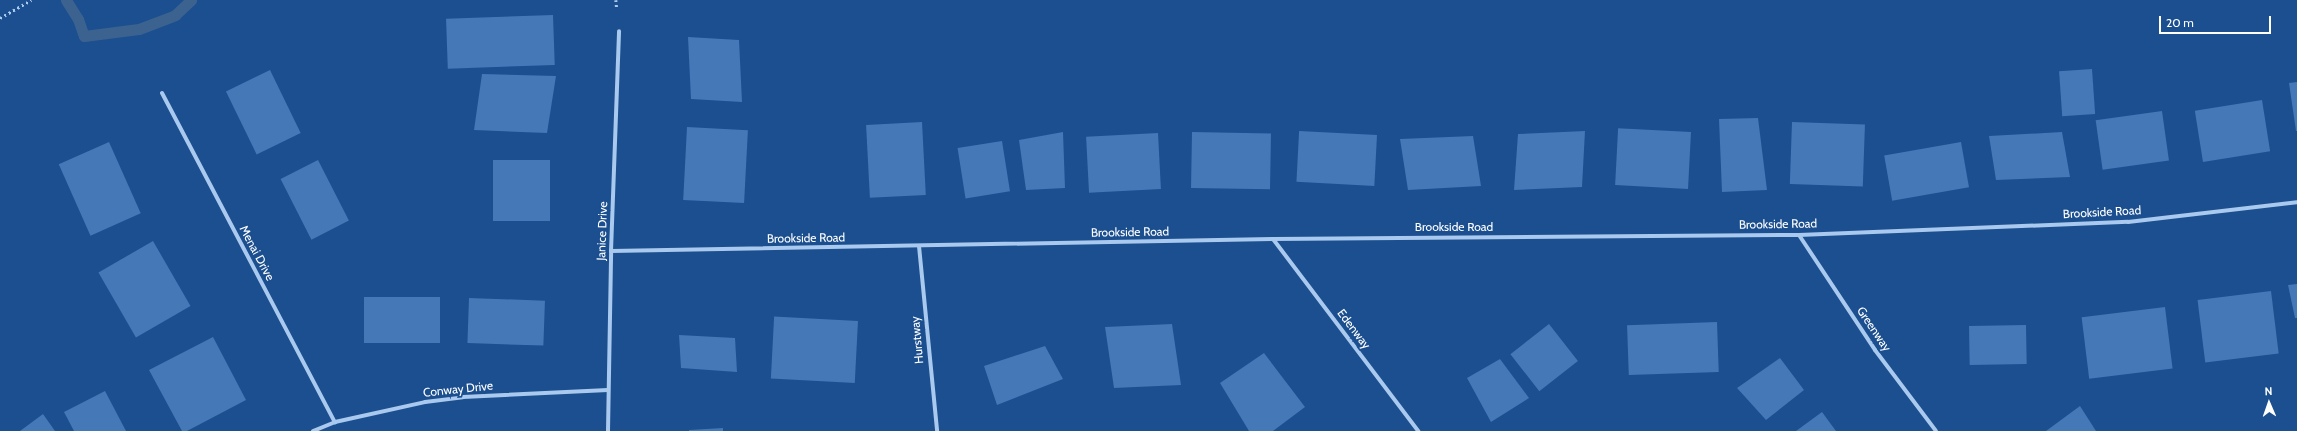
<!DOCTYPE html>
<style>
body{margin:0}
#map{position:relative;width:2297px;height:431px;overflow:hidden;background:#1b4f8f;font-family:Cabin,sans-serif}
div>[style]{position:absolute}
.stream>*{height:11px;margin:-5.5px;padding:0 5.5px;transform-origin:5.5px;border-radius:5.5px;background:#3c6290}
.building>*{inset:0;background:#4478b7;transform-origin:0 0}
.path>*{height:2.5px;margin-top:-1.25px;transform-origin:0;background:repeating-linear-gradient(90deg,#a9c9ee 0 2px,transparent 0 5px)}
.minor>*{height:4px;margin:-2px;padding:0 2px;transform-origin:2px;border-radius:2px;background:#a9c9ee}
span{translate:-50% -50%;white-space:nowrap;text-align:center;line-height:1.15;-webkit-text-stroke:3.5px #1b4f8f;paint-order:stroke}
.street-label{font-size:12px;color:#fff}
.north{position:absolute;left:2249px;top:383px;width:40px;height:40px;-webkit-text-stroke:3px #1b4f8f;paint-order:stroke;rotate:358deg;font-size:11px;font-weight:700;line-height:16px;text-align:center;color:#fff}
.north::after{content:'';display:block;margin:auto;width:14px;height:18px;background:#fff;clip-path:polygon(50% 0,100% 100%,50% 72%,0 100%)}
.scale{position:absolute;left:2159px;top:16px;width:112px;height:18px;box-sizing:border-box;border:2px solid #fff;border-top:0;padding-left:5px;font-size:12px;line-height:14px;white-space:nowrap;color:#fff;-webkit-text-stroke:3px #1b4f8f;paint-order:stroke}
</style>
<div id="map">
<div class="stream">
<i style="left:66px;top:0;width:22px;rotate:58deg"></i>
<i style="left:78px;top:19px;width:18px;rotate:71deg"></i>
<i style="left:84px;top:36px;width:55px;rotate:-7.3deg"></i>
<i style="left:139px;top:29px;width:39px;rotate:-21deg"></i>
<i style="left:175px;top:15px;width:22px;rotate:-43deg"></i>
</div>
<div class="building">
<i style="left:553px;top:15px;width:50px;height:107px;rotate:88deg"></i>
<i style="clip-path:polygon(688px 37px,739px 40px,742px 102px,691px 99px)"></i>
<i style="left:2092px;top:69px;width:45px;height:33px;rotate:86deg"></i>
<i style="left:270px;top:70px;width:70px;height:49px;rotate:64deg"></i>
<i style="clip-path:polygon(482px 74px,556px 76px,547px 133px,474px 130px)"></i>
<i style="clip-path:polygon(2297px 82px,2297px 131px,2296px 131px,2289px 83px)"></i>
<i style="left:2262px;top:100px;width:52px;height:68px;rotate:81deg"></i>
<i style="left:2162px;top:111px;width:50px;height:67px;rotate:82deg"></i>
<i style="clip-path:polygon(1758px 118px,1767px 190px,1722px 192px,1719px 119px)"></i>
<i style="left:922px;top:122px;width:73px;height:56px;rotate:87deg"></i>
<i style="left:1792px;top:122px;width:73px;height:62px;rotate:2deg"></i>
<i style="left:687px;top:127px;width:61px;height:73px;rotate:3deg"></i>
<i style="clip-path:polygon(1585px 131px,1582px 187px,1514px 190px,1518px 134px)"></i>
<i style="clip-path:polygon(1063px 132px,1065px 188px,1026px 190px,1019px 140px)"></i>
<i style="left:1192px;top:132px;width:79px;height:56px;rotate:1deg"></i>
<i style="left:1691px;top:132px;width:57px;height:73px;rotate:93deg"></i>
<i style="clip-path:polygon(2062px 132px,2070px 177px,1996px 180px,1989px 136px)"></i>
<i style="left:1158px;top:133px;width:56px;height:72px;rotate:87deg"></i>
<i style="left:1377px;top:135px;width:51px;height:78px;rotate:93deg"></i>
<i style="clip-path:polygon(1473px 136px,1481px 186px,1408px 190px,1400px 139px)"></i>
<i style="left:1002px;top:141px;width:51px;height:45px;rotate:81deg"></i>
<i style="left:109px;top:142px;width:78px;height:55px;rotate:66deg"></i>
<i style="left:1961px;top:142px;width:46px;height:78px;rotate:80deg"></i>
<i style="left:318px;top:160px;width:68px;height:42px;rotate:63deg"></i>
<i style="left:493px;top:160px;width:57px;height:61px"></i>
<i style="left:153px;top:241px;width:75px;height:63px;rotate:60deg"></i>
<i style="clip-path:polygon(2297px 284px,2297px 318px,2295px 318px,2288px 285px)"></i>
<i style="left:2271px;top:291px;width:63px;height:74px;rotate:83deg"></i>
<i style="left:440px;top:297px;width:46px;height:76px;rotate:90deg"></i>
<i style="left:469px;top:298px;width:76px;height:45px;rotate:2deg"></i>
<i style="left:2165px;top:307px;width:62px;height:84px;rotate:83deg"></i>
<i style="left:858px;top:321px;width:62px;height:84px;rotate:93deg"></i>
<i style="left:1717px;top:322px;width:50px;height:90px;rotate:88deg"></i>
<i style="clip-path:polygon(1172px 324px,1181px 385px,1114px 388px,1105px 327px)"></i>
<i style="left:1549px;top:324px;width:47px;height:49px;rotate:52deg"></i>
<i style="left:2026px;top:325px;width:39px;height:57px;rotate:89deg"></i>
<i style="clip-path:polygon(679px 335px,735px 338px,737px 372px,681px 368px)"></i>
<i style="clip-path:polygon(213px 337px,246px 400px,187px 431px,182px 431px,149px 370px)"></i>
<i style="clip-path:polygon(1045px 346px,1063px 379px,997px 405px,984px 366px)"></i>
<i style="clip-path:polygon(1264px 353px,1305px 407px,1273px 431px,1249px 431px,1220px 383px)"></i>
<i style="clip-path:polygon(1780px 358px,1804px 390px,1766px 420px,1737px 388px)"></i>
<i style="clip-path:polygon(1500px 359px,1529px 398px,1491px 422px,1467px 378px)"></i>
<i style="clip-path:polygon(105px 391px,126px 431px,74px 431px,64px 412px)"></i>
<i style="clip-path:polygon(2080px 406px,2096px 431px,2046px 431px)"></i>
<i style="clip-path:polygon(1822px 412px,1836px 431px,1796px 431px)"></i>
<i style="clip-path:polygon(43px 414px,55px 431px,20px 431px)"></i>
<i style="clip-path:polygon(723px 428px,723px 431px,689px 431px,689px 430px)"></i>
</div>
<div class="path">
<i style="left:616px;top:0;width:9px;rotate:84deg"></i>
<i style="left:0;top:18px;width:36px;rotate:-30deg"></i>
</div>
<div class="minor">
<i style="left:162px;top:93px;width:372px;rotate:62.3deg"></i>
<i style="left:1799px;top:235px;width:138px;rotate:56.5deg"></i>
<i style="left:1875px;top:350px;width:101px;rotate:53deg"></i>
<i style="left:1273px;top:239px;width:241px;rotate:52.9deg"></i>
<i style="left:919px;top:246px;width:186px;rotate:84.4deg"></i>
<i style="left:611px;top:251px;width:662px;rotate:-1.04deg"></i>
<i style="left:1273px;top:239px;width:526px;rotate:-0.44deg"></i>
<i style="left:1799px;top:235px;width:329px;rotate:-2.3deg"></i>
<i style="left:2128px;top:222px;width:170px;rotate:-6.7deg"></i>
<i style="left:313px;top:431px;width:24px;rotate:-22deg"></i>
<i style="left:335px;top:422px;width:92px;rotate:-12.5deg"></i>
<i style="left:425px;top:402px;width:38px;rotate:-7deg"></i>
<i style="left:463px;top:397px;width:145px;rotate:-2.8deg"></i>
<i style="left:608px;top:431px;width:180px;rotate:-89deg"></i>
<i style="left:611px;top:251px;width:220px;rotate:-87.9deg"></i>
</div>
<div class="street-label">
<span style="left:2102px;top:212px;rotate:-3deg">Brookside Road</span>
<span style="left:1778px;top:224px;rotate:-1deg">Brookside Road</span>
<span style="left:1454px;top:227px">Brookside Road</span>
<span style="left:602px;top:231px;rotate:-88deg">Janice Drive</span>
<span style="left:1130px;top:232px;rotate:-1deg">Brookside Road</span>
<span style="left:806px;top:238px;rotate:-1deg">Brookside Road</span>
<span style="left:257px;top:253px;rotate:62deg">Menai Drive</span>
<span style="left:1354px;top:329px;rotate:53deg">Edenway</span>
<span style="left:1874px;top:329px;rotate:56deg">Greenway</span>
<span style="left:917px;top:340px;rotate:-95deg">Hurstway</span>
<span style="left:458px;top:389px;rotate:-6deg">Conway Drive</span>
</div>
<div class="north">N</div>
<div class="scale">20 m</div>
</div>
